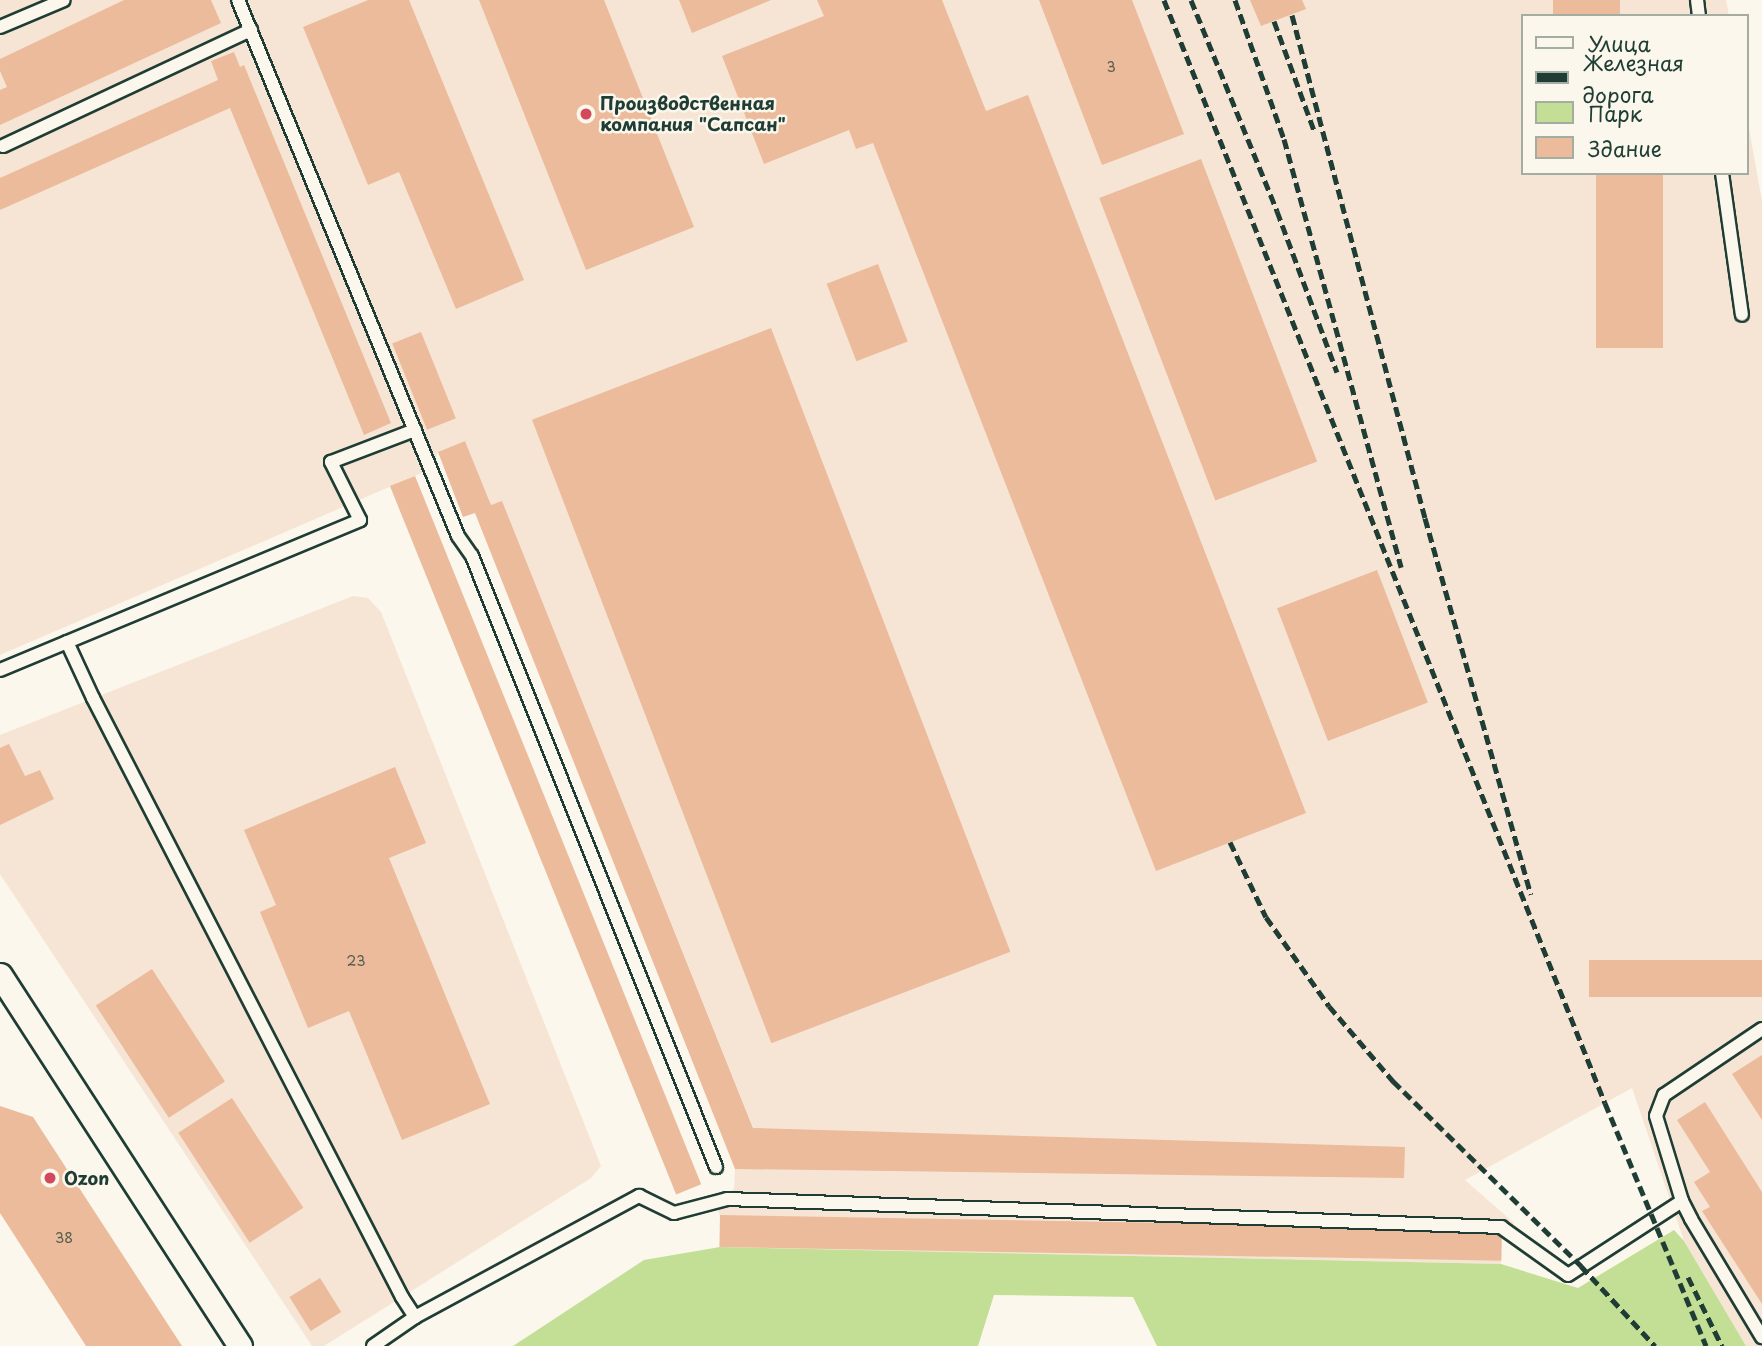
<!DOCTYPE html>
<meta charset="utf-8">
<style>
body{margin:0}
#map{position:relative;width:1762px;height:1346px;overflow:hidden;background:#fbf7ec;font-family:"Playpen Sans",sans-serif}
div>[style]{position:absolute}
.built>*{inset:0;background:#f6e5d4}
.green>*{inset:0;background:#c3de95}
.building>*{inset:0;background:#ebbb9c;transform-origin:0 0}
.roads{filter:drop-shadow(2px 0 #1f3d34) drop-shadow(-2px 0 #1f3d34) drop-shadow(0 2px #1f3d34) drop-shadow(0 -2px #1f3d34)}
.service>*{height:12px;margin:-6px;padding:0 6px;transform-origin:6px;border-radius:6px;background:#fbf7ec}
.minor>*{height:23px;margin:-11.5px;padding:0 11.5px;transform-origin:11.5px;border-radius:11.5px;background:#fbf7ec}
.rail>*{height:5px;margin-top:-2.5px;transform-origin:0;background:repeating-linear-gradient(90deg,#1f3d34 0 10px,transparent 0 15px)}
.dots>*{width:19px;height:19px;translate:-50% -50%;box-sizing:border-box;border:4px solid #fbf7ec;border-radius:50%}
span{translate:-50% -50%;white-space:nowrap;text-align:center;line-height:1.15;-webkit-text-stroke:5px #fbf7ec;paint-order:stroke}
.number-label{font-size:14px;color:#525c4e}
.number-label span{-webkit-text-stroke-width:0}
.poi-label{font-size:18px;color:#1f3d34;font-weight:700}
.left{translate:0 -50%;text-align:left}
.legend{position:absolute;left:1521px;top:14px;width:228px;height:161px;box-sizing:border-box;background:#fbf7ec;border:2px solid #a3ada2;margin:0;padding:9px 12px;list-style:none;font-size:21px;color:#1f3d34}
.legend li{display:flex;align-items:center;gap:14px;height:35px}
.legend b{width:35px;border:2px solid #a3ada2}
</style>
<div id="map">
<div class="built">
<i style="clip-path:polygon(0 0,1726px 0,1729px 16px,1522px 16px,1522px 173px,1746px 173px,1746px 112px,1762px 201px,1762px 1346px,1746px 1346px,1684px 1241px,1632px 1088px,1465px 1180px,1514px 1223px,1509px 1232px,1502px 1233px,1501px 1264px,720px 1247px,720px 1215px,718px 1211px,734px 1188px,735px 1169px,722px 1127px,753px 1127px,502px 502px,491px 505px,465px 441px,438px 452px,431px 469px,0 655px)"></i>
<i style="clip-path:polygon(353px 596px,368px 598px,381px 612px,601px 1166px,591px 1178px,324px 1346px,312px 1346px,0 874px,0 735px)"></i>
</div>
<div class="green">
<i style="clip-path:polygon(1674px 1230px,1684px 1241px,1746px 1346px,1157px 1346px,1133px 1297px,994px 1295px,978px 1346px,513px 1346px,644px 1260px,720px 1247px,1501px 1264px,1578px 1288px)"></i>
</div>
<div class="building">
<i style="clip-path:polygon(124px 0,211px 0,221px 23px,0 125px,0 90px,7px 87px,0 71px,0 59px)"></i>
<i style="clip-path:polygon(368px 0,409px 0,524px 280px,456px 309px,399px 172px,368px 185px,303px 27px)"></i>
<i style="clip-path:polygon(479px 0,604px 0,694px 227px,586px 270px)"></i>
<i style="clip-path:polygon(679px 0,771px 0,692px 33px)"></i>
<i style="clip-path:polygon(817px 0,942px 0,986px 111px,1028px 95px,1306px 813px,1156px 871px,873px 143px,856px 149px,849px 130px,764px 164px,722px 56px,824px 16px)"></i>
<i style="clip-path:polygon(1039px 0,1132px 0,1184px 134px,1102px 165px)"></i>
<i style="clip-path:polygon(1250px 0,1302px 0,1306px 9px,1261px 26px)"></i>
<i style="left:1553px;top:0;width:67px;height:16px"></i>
<i style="clip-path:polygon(234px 52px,240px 67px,244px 65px,391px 423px,364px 435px,230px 108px,0 210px,0 178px,218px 80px,211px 61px)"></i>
<i style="left:1201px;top:159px;width:324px;height:109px;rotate:69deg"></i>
<i style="left:1596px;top:173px;width:67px;height:175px"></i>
<i style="left:878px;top:264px;width:83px;height:55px;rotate:69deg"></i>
<i style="left:771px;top:328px;width:668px;height:256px;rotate:69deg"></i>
<i style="left:421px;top:332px;width:93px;height:31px;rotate:68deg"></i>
<i style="clip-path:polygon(465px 441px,491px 505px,502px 501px,753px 1128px,1405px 1147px,1404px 1178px,735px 1169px,475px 513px,463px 517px,438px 452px)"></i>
<i style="left:415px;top:476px;width:764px;height:27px;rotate:68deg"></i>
<i style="left:1377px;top:570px;width:142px;height:107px;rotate:69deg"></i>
<i style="clip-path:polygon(9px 744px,25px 776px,40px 770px,54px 799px,0 825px,0 748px)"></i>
<i style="clip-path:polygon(395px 767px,426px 843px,389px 858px,490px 1104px,402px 1140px,349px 1011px,308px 1028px,260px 912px,276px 905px,244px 830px)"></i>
<i style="left:1762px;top:960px;width:37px;height:173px;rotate:90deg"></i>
<i style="left:152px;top:969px;width:134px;height:67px;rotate:57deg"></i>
<i style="clip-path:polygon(1762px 1055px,1762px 1120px,1732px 1074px)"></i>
<i style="left:232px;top:1098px;width:131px;height:64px;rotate:57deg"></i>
<i style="clip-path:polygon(1705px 1102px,1762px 1192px,1762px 1304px,1702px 1211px,1710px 1207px,1694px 1182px,1710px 1172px,1677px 1120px)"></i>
<i style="clip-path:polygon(0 1106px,33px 1117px,182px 1346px,86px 1346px,0 1213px)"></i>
<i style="left:720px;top:1215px;width:782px;height:32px;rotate:1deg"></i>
<i style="left:320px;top:1278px;width:40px;height:36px;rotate:58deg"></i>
</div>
<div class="roads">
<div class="service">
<i style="left:238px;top:0;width:579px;rotate:67.68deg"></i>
<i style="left:458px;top:536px;width:24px;rotate:55deg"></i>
<i style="left:472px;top:556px;width:658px;rotate:68.23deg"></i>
<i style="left:1697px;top:0;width:16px;rotate:83deg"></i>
<i style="left:0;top:27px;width:69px;rotate:-22.9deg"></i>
<i style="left:3px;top:146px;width:274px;rotate:-25.1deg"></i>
<i style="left:1722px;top:173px;width:143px;rotate:82deg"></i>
<i style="left:67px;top:642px;width:62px;rotate:65.1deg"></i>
<i style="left:93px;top:698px;width:674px;rotate:62.71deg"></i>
<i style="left:402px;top:1297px;width:24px;rotate:57deg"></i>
<i style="left:415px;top:1317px;width:51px;rotate:145.4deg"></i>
<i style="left:0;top:670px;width:390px;rotate:-22.6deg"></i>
<i style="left:360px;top:520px;width:65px;rotate:-116.6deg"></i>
<i style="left:331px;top:462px;width:90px;rotate:-20.9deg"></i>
<i style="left:1762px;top:1029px;width:118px;rotate:146deg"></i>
<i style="left:1664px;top:1095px;width:22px;rotate:111deg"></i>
<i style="left:1656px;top:1116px;width:89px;rotate:73deg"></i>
<i style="left:1682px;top:1201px;width:20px;rotate:63deg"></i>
<i style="left:1691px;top:1219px;width:138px;rotate:59deg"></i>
<i style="left:415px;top:1317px;width:255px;rotate:-28.4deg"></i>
<i style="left:639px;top:1196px;width:39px;rotate:26deg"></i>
<i style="left:674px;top:1213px;width:55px;rotate:-14.8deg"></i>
<i style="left:727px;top:1199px;width:775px;rotate:2.07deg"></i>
<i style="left:1501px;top:1227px;width:82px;rotate:35.6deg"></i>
<i style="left:1568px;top:1275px;width:136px;rotate:-33deg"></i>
</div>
<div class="minor">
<i style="left:0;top:975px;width:442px;rotate:57.1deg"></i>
</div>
</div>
<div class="rail">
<i style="left:1164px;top:0;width:1188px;rotate:68.21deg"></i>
<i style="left:1605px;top:1103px;width:263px;rotate:67.4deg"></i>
<i style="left:1191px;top:0;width:228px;rotate:67.8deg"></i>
<i style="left:1277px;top:211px;width:172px;rotate:69.6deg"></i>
<i style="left:1235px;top:0;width:147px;rotate:70.6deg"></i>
<i style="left:1284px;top:139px;width:444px;rotate:74.7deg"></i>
<i style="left:1292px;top:15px;width:520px;rotate:75.19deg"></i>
<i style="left:1425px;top:518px;width:391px;rotate:74.3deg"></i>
<i style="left:1274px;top:21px;width:119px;rotate:69.9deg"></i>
<i style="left:1230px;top:842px;width:83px;rotate:64.4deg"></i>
<i style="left:1266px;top:917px;width:109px;rotate:54.7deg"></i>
<i style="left:1329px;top:1006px;width:99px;rotate:49.5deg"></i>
<i style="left:1393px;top:1081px;width:264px;rotate:44.5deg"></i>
<i style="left:1581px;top:1266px;width:109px;rotate:47.2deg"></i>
<i style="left:1688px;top:1277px;width:77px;rotate:63.8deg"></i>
</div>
<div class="dots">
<i style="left:586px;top:114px;background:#d1495b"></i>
<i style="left:50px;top:1178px;background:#d1495b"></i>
</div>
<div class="number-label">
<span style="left:1111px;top:67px">3</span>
<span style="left:356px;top:961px">23</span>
<span style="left:64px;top:1238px">38</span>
</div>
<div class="poi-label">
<span class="left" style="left:600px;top:114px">Производственная<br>компания "Сапсан"</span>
<span class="left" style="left:64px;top:1178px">Ozon</span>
</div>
<ul class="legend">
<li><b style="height:9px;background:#fbf7ec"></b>Улица</li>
<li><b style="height:9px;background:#1f3d34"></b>Железная дорога</li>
<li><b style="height:19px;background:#c3de95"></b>Парк</li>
<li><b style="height:19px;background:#ebbb9c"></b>Здание</li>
</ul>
</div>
